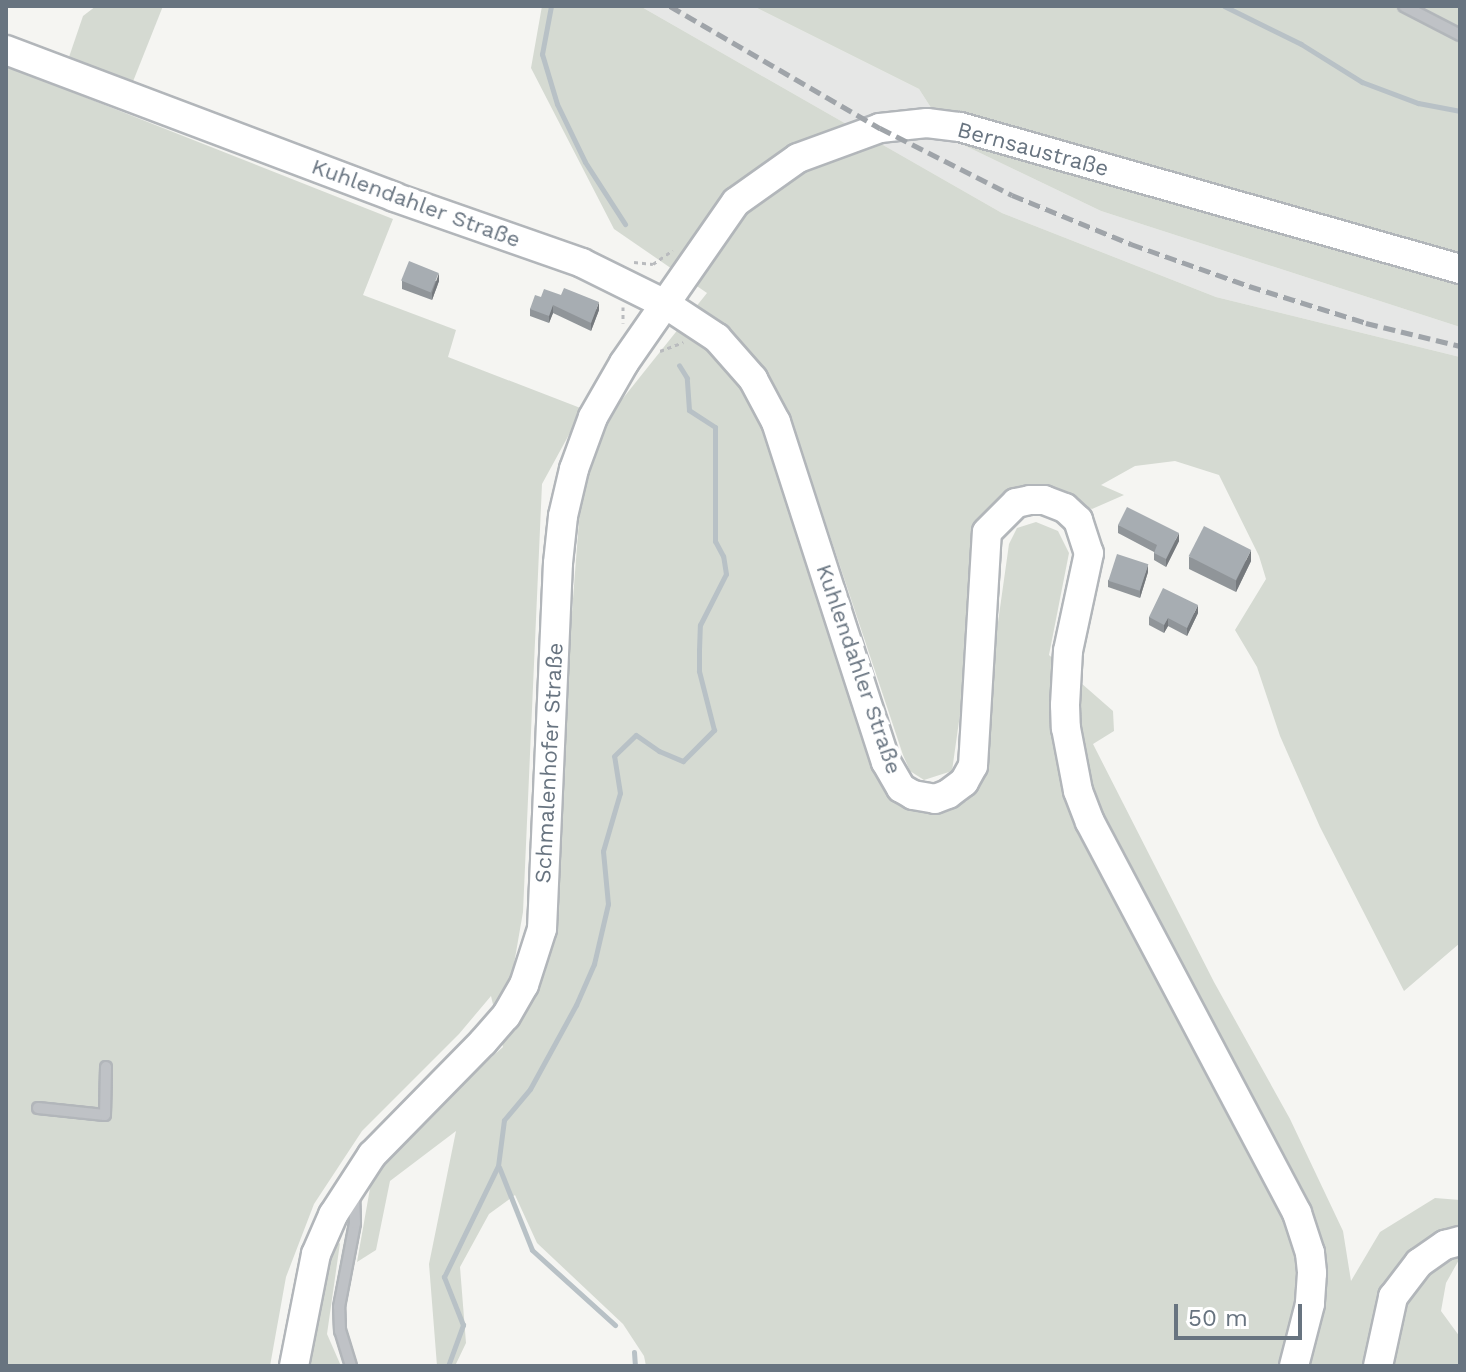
<!DOCTYPE html>
<meta charset="utf-8">
<style>
body{margin:0}
#map{position:relative;width:1466px;height:1372px;overflow:hidden;background:#f5f5f2;font-family:"Work Sans",sans-serif}
div>[style]{position:absolute}
.built>*{inset:0;background:#e6e7e6}
.green>*{inset:0;background:#d5dad2}
.stream>*{height:5px;margin:-2.5px;padding:0 2.5px;transform-origin:2.5px;border-radius:2.5px;background:#b8c1c6}
.path>*{height:3px;margin-top:-1.5px;transform-origin:0;background:repeating-linear-gradient(90deg,#b9bbbe 0 4px,transparent 0 8px)}
.roads{filter:drop-shadow(2px 0 #b2b6ba) drop-shadow(-2px 0 #b2b6ba) drop-shadow(0 2px #b2b6ba) drop-shadow(0 -2px #b2b6ba)}
.lane>*{height:10px;margin:-5px;padding:0 5px;transform-origin:5px;border-radius:5px;background:#bfc2c6}
.secondary>*{height:28px;margin:-14px;padding:0 14px;transform-origin:14px;border-radius:14px;background:#fff}
.rail>*{height:5px;margin-top:-2.5px;transform-origin:0;background:repeating-linear-gradient(90deg,#9fa4a9 0 12px,transparent 0 18px)}
.wall>*{inset:0;background:#909599}
.shaded-wall>*{inset:0;background:#75797d}
.building>*{inset:0;background:#a7adb2;transform-origin:0 0}
span{translate:-50% -50%;white-space:nowrap;text-align:center;line-height:1.15;-webkit-text-stroke:8px #fff;paint-order:stroke}
.street-label{font-size:22px;color:#687480}
.frame{position:absolute;inset:0;border:8px solid #687480;pointer-events:none}
.scale{position:absolute;left:1174px;top:1304px;width:128px;height:36px;box-sizing:border-box;border:4px solid #687480;border-top:0;padding-left:10px;font-size:24px;line-height:28px;white-space:nowrap;color:#687480;-webkit-text-stroke:6px #fff;paint-order:stroke}
</style>
<div id="map">
<div class="built">
<i style="clip-path:polygon(640px 6px,753px 6px,919px 89px,951px 139px,1101px 211px,1460px 327px,1460px 357px,1216px 297px,1002px 213px)"></i>
</div>
<div class="green">
<i style="clip-path:polygon(96px 6px,163px 6px,132px 84px,68px 60px,83px 16px)"></i>
<i style="clip-path:polygon(542px 6px,640px 6px,1002px 213px,1216px 297px,1460px 357px,1460px 943px,1404px 991px,1320px 827px,1280px 736px,1257px 667px,1235px 630px,1266px 579px,1259px 556px,1219px 475px,1175px 461px,1135px 466px,1101px 485px,1124px 495px,1092px 509px,1061px 494px,988px 515px,952px 771px,924px 780px,910px 771px,903px 755px,814px 488px,793px 520px,833px 637px,872px 768px,892px 802px,929px 814px,967px 801px,988px 761px,990px 679px,1009px 544px,1017px 528px,1036px 522px,1058px 531px,1069px 553px,1049px 655px,1113px 711px,1114px 731px,1093px 744px,1214px 982px,1290px 1119px,1343px 1231px,1351px 1281px,1380px 1232px,1435px 1198px,1460px 1200px,1460px 1258px,1446px 1283px,1441px 1311px,1460px 1337px,1460px 1366px,646px 1366px,644px 1356px,623px 1324px,537px 1243px,515px 1195px,489px 1214px,460px 1267px,466px 1343px,455px 1366px,437px 1366px,429px 1264px,456px 1131px,390px 1181px,376px 1250px,357px 1262px,372px 1177px,447px 1096px,503px 1047px,491px 996px,459px 1034px,362px 1131px,314px 1204px,286px 1277px,270px 1366px,6px 1366px,6px 66px,393px 219px,363px 295px,456px 330px,448px 357px,583px 409px,542px 484px,523px 912px,514px 964px,527px 1005px,561px 756px,582px 481px,597px 439px,616px 407px,707px 293px,614px 229px,531px 68px)"></i>
<i style="clip-path:polygon(753px 6px,1460px 6px,1460px 327px,1101px 211px,951px 139px,919px 89px)"></i>
<i style="clip-path:polygon(340px 1243px,327px 1334px,341px 1366px,307px 1366px,332px 1247px)"></i>
</div>
<div class="stream">
<i style="left:551px;top:6px;width:49px;rotate:100.6deg"></i>
<i style="left:542px;top:54px;width:52px;rotate:73.3deg"></i>
<i style="left:557px;top:104px;width:64px;rotate:64.2deg"></i>
<i style="left:585px;top:162px;width:74px;rotate:57.2deg"></i>
<i style="left:1224px;top:6px;width:86px;rotate:26.3deg"></i>
<i style="left:1301px;top:44px;width:72px;rotate:31.9deg"></i>
<i style="left:1362px;top:82px;width:60px;rotate:20.6deg"></i>
<i style="left:1418px;top:103px;width:43px;rotate:10.8deg"></i>
<i style="left:499px;top:1167px;width:89px;rotate:68.3deg"></i>
<i style="left:532px;top:1250px;width:112px;rotate:42.1deg"></i>
<i style="left:634px;top:1352px;width:14px;rotate:86deg"></i>
<i style="left:448px;top:1366px;width:44px;rotate:-69.9deg"></i>
<i style="left:463px;top:1325px;width:52px;rotate:-111.6deg"></i>
<i style="left:444px;top:1277px;width:123px;rotate:-64.1deg"></i>
<i style="left:498px;top:1166px;width:46px;rotate:-82.6deg"></i>
<i style="left:504px;top:1120px;width:40px;rotate:-50deg"></i>
<i style="left:530px;top:1089px;width:96px;rotate:-61.3deg"></i>
<i style="left:576px;top:1005px;width:45px;rotate:-66.3deg"></i>
<i style="left:594px;top:964px;width:62px;rotate:-76.9deg"></i>
<i style="left:608px;top:904px;width:53px;rotate:-95.4deg"></i>
<i style="left:603px;top:851px;width:60px;rotate:-73.7deg"></i>
<i style="left:620px;top:793px;width:37px;rotate:-99deg"></i>
<i style="left:614px;top:756px;width:30px;rotate:-44deg"></i>
<i style="left:636px;top:735px;width:28px;rotate:35deg"></i>
<i style="left:659px;top:751px;width:26px;rotate:23deg"></i>
<i style="left:683px;top:761px;width:44px;rotate:-45deg"></i>
<i style="left:714px;top:730px;width:61px;rotate:-104.3deg"></i>
<i style="left:699px;top:671px;width:21px;rotate:-90deg"></i>
<i style="left:699px;top:650px;width:25px;rotate:-88deg"></i>
<i style="left:700px;top:625px;width:57px;rotate:-63deg"></i>
<i style="left:726px;top:574px;width:18px;rotate:-99deg"></i>
<i style="left:723px;top:556px;width:17px;rotate:-118deg"></i>
<i style="left:715px;top:541px;width:114px;rotate:-90deg"></i>
<i style="left:715px;top:427px;width:31px;rotate:-147deg"></i>
<i style="left:689px;top:410px;width:32px;rotate:-94deg"></i>
<i style="left:687px;top:378px;width:15px;rotate:-122deg"></i>
</div>
<div class="path">
<i style="left:634px;top:262px;width:19px;rotate:6deg"></i>
<i style="left:653px;top:264px;width:24px;rotate:-35deg"></i>
<i style="left:623px;top:307px;width:16px;rotate:90deg"></i>
<i style="left:660px;top:351px;width:25px;rotate:-21deg"></i>
</div>
<div class="roads">
<div class="lane">
<i style="left:1404px;top:6px;width:63px;rotate:27.4deg"></i>
<i style="left:38px;top:1108px;width:67px;rotate:6deg"></i>
<i style="left:105px;top:1115px;width:48px;rotate:-88.8deg"></i>
<i style="left:351px;top:1366px;width:37px;rotate:-107deg"></i>
<i style="left:340px;top:1331px;width:24px;rotate:-92deg"></i>
<i style="left:339px;top:1307px;width:86px;rotate:-79.2deg"></i>
<i style="left:355px;top:1223px;width:28px;rotate:-92deg"></i>
</div>
<div class="secondary">
<i style="left:6px;top:50px;width:415px;rotate:20.7deg"></i>
<i style="left:394px;top:197px;width:199px;rotate:19.3deg"></i>
<i style="left:582px;top:263px;width:95px;rotate:26.3deg"></i>
<i style="left:667px;top:305px;width:60px;rotate:33.4deg"></i>
<i style="left:717px;top:338px;width:55px;rotate:48.7deg"></i>
<i style="left:753px;top:379px;width:49px;rotate:61.9deg"></i>
<i style="left:776px;top:422px;width:357px;rotate:72.1deg"></i>
<i style="left:886px;top:762px;width:30px;rotate:60deg"></i>
<i style="left:901px;top:788px;width:14px;rotate:30deg"></i>
<i style="left:913px;top:795px;width:22px;rotate:10deg"></i>
<i style="left:935px;top:799px;width:14px;rotate:-21deg"></i>
<i style="left:948px;top:794px;width:20px;rotate:-37deg"></i>
<i style="left:964px;top:782px;width:18px;rotate:-61deg"></i>
<i style="left:973px;top:766px;width:234px;rotate:-86.6deg"></i>
<i style="left:987px;top:532px;width:41px;rotate:-45deg"></i>
<i style="left:1016px;top:503px;width:14px;rotate:-12deg"></i>
<i style="left:1030px;top:500px;width:14px"></i>
<i style="left:1044px;top:500px;width:22px;rotate:21deg"></i>
<i style="left:1065px;top:508px;width:18px;rotate:43deg"></i>
<i style="left:1078px;top:520px;width:35px;rotate:72deg"></i>
<i style="left:1089px;top:553px;width:100px;rotate:102.1deg"></i>
<i style="left:1068px;top:651px;width:54px;rotate:93.2deg"></i>
<i style="left:1065px;top:705px;width:23px;rotate:88deg"></i>
<i style="left:1066px;top:728px;width:64px;rotate:79.2deg"></i>
<i style="left:1078px;top:791px;width:33px;rotate:69deg"></i>
<i style="left:1090px;top:822px;width:442px;rotate:62.1deg"></i>
<i style="left:1297px;top:1213px;width:42px;rotate:72deg"></i>
<i style="left:1310px;top:1253px;width:20px;rotate:84deg"></i>
<i style="left:1312px;top:1273px;width:31px;rotate:94deg"></i>
<i style="left:1310px;top:1304px;width:64px;rotate:104.5deg"></i>
<i style="left:294px;top:1366px;width:114px;rotate:-78.9deg"></i>
<i style="left:316px;top:1254px;width:43px;rotate:-66.4deg"></i>
<i style="left:333px;top:1215px;width:72px;rotate:-57deg"></i>
<i style="left:372px;top:1155px;width:158px;rotate:-45.5deg"></i>
<i style="left:483px;top:1042px;width:35px;rotate:-49deg"></i>
<i style="left:506px;top:1016px;width:36px;rotate:-60deg"></i>
<i style="left:524px;top:985px;width:59px;rotate:-72.2deg"></i>
<i style="left:542px;top:929px;width:366px;rotate:-87.5deg"></i>
<i style="left:558px;top:563px;width:47px;rotate:-83.9deg"></i>
<i style="left:563px;top:516px;width:48px;rotate:-76.8deg"></i>
<i style="left:574px;top:469px;width:55px;rotate:-69.9deg"></i>
<i style="left:593px;top:417px;width:62px;rotate:-60.1deg"></i>
<i style="left:624px;top:363px;width:196px;rotate:-55.2deg"></i>
<i style="left:736px;top:202px;width:76px;rotate:-35.4deg"></i>
<i style="left:798px;top:158px;width:87px;rotate:-20.1deg"></i>
<i style="left:880px;top:128px;width:47px;rotate:-6.1deg"></i>
<i style="left:927px;top:123px;width:33px;rotate:7deg"></i>
<i style="left:960px;top:127px;width:520px;rotate:15.85deg"></i>
<i style="left:1378px;top:1366px;width:71px;rotate:-77.7deg"></i>
<i style="left:1393px;top:1297px;width:43px;rotate:-52.6deg"></i>
<i style="left:1419px;top:1263px;width:32px;rotate:-35deg"></i>
<i style="left:1445px;top:1245px;width:16px;rotate:-15deg"></i>
</div>
</div>
<div class="rail">
<i style="left:670px;top:6px;width:243px;rotate:30.2deg"></i>
<i style="left:880px;top:128px;width:148px;rotate:26.9deg"></i>
<i style="left:1012px;top:195px;width:129px;rotate:22.4deg"></i>
<i style="left:1131px;top:244px;width:125px;rotate:19.6deg"></i>
<i style="left:1249px;top:286px;width:123px;rotate:17.5deg"></i>
<i style="left:1366px;top:323px;width:97px;rotate:13.7deg"></i>
</div>
<div class="wall">
<i style="clip-path:polygon(402px 281px,439px 281px,432px 300px,402px 289px)"></i>
<i style="clip-path:polygon(541px 297px,599px 310px,591px 331px,553px 313px,549px 323px,530px 316px,530px 309px)"></i>
<i style="clip-path:polygon(1118px 525px,1179px 541px,1166px 567px,1154px 560px,1154px 552px,1118px 533px)"></i>
<i style="clip-path:polygon(1189px 557px,1251px 561px,1236px 592px,1189px 569px)"></i>
<i style="clip-path:polygon(1148px 572px,1140px 598px,1108px 587px,1108px 580px)"></i>
<i style="clip-path:polygon(1198px 613px,1187px 636px,1168px 626px,1164px 633px,1149px 625px,1149px 617px)"></i>
</div>
<div class="shaded-wall">
<i style="clip-path:polygon(439px 273px,439px 281px,432px 300px,432px 293px)"></i>
<i style="clip-path:polygon(599px 302px,599px 310px,591px 331px,591px 323px)"></i>
<i style="clip-path:polygon(553px 305px,553px 313px,549px 323px,549px 316px)"></i>
<i style="clip-path:polygon(1179px 533px,1179px 541px,1166px 567px,1166px 559px)"></i>
<i style="clip-path:polygon(1251px 550px,1251px 561px,1236px 592px,1236px 581px)"></i>
<i style="clip-path:polygon(1148px 564px,1148px 572px,1140px 598px,1140px 590px)"></i>
<i style="clip-path:polygon(1198px 605px,1198px 613px,1187px 636px,1187px 628px)"></i>
<i style="clip-path:polygon(1168px 618px,1168px 626px,1164px 633px,1164px 625px)"></i>
</div>
<div class="building">
<i style="left:409px;top:261px;width:32px;height:21px;rotate:22deg"></i>
<i style="clip-path:polygon(564px 288px,599px 302px,591px 323px,553px 305px,549px 316px,530px 309px,535px 295px,541px 297px,544px 289px,561px 295px)"></i>
<i style="clip-path:polygon(1127px 507px,1179px 533px,1166px 559px,1154px 553px,1157px 545px,1118px 525px)"></i>
<i style="left:1204px;top:526px;width:53px;height:34px;rotate:27deg"></i>
<i style="left:1117px;top:554px;width:33px;height:28px;rotate:18deg"></i>
<i style="clip-path:polygon(1163px 588px,1198px 605px,1187px 628px,1168px 618px,1164px 625px,1149px 617px)"></i>
</div>
<div class="street-label">
<span style="left:1033px;top:149px;rotate:15deg">Bernsaustraße</span>
<span style="left:416px;top:203px;rotate:20deg">Kuhlendahler Straße</span>
<span style="left:859px;top:669px;rotate:71deg">Kuhlendahler Straße</span>
<span style="left:549px;top:763px;rotate:-87deg">Schmalenhofer Straße</span>
</div>
<div class="frame"></div>
<div class="scale">50 m</div>
</div>
